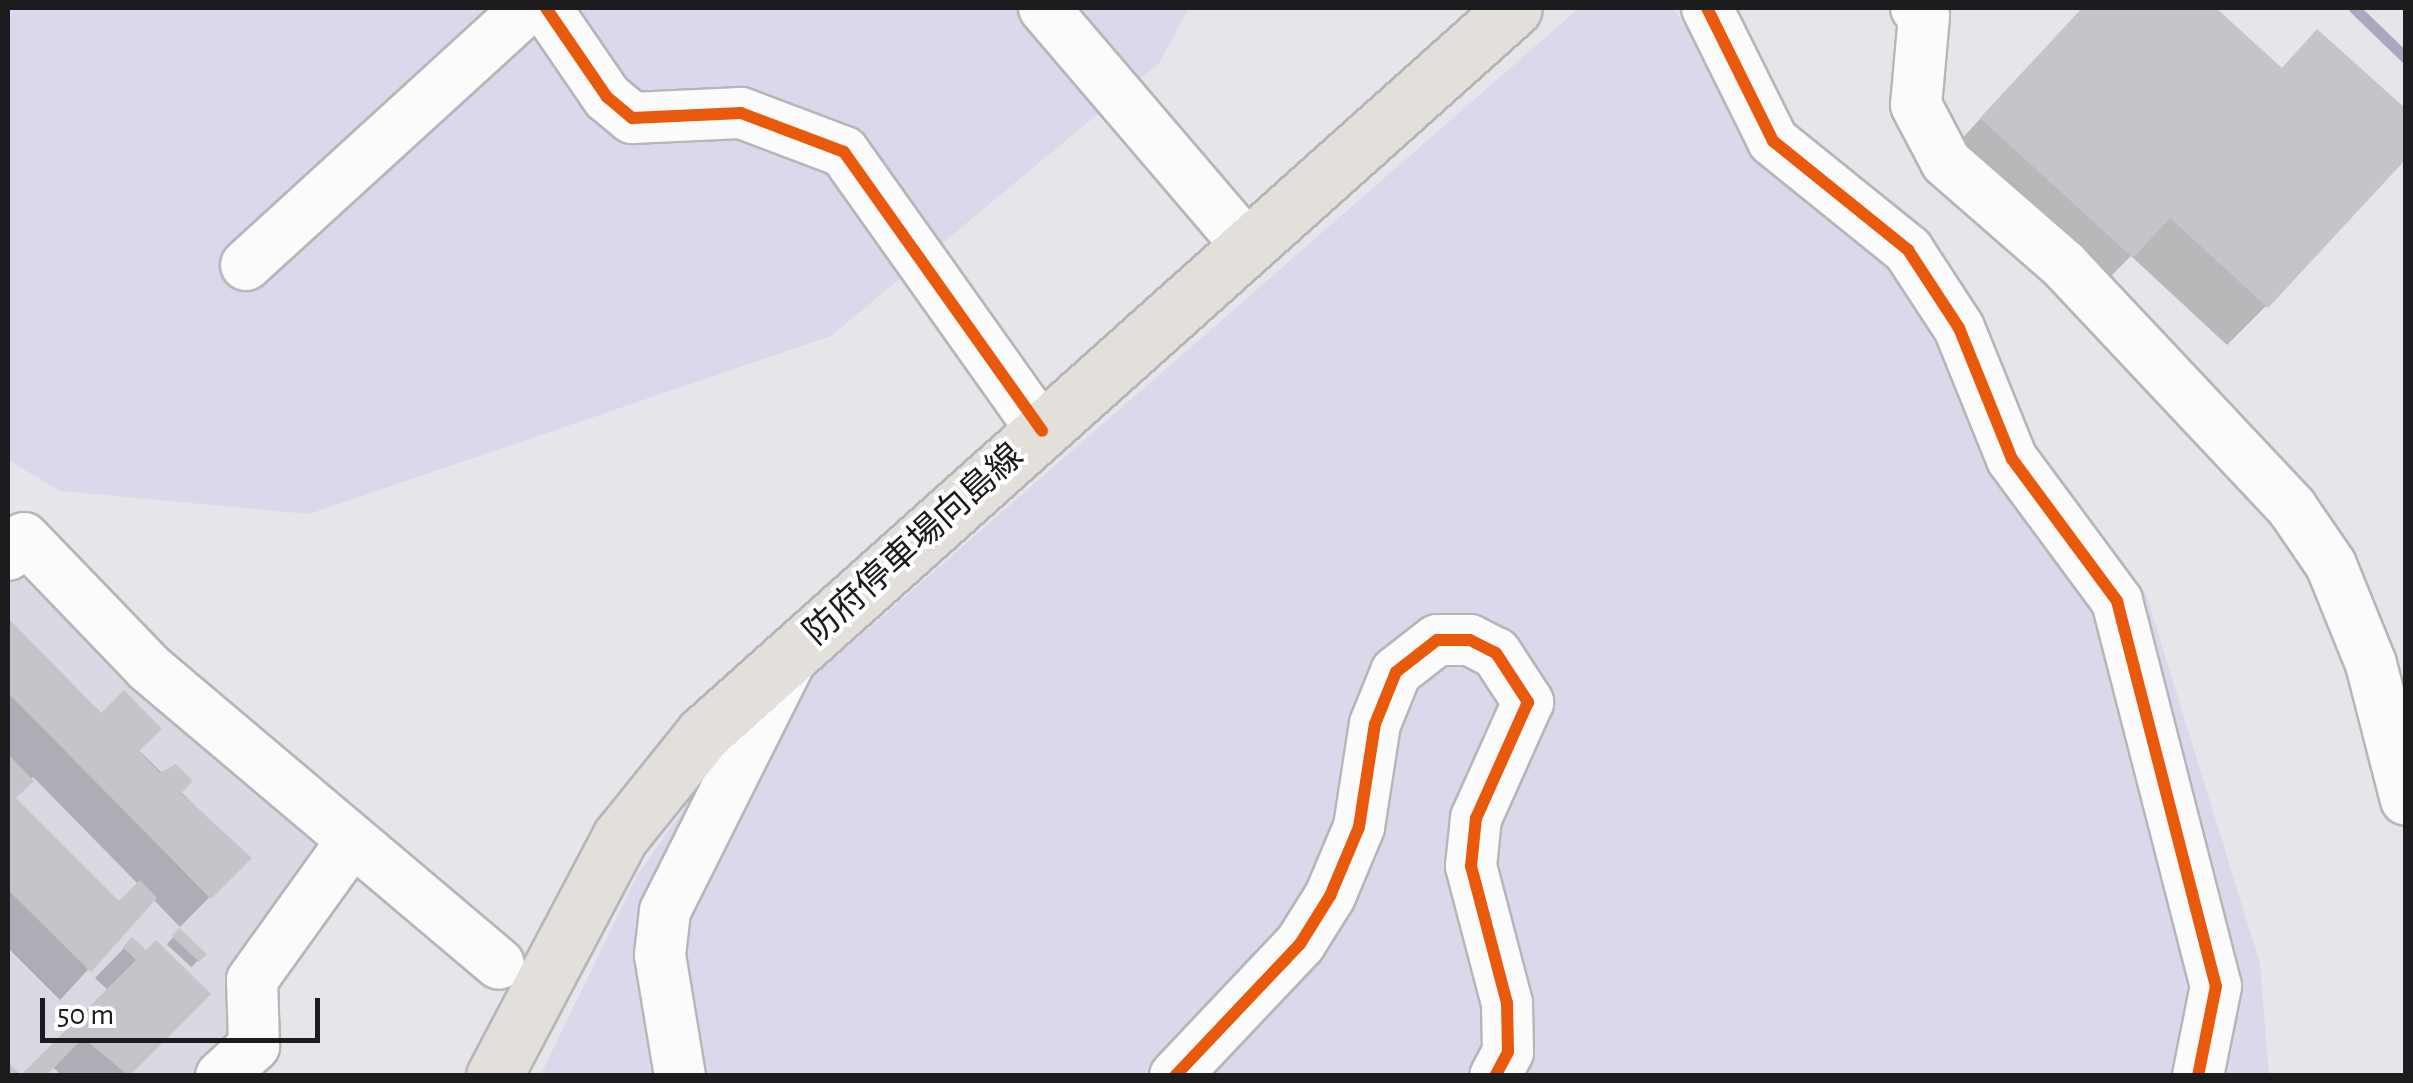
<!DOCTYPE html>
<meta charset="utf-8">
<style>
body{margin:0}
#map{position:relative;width:2413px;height:1083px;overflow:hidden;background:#e6e6ea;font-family:"Alegreya Sans","Noto Sans JP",sans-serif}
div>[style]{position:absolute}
.built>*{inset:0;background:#dad8e3}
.green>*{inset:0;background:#dad8ea}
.shadow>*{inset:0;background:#0003;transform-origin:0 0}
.stream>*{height:11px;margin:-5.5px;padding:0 5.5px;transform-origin:5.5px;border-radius:5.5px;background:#aaa8be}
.building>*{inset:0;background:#c5c4c8;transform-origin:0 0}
.roads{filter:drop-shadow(2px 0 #b6b6b9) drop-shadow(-2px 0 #b6b6b9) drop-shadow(0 2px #b6b6b9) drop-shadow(0 -2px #b6b6b9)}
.minor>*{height:50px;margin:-25px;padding:0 25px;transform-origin:25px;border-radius:25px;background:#fbfbfc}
.major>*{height:55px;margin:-27.5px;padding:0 27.5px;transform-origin:27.5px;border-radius:27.5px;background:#e3e0dc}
.cycleway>*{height:12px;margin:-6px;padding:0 6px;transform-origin:6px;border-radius:6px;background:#e8590c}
span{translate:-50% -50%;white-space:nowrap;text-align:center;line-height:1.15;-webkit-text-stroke:8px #fff;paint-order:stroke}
.street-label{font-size:35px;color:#1c1b1e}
.frame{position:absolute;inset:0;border:10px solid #1c1b1e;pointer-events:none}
.scale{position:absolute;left:40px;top:998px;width:280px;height:45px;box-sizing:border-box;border:5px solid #1c1b1e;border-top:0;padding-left:12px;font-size:30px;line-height:35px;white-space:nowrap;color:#1c1b1e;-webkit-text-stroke:8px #fff;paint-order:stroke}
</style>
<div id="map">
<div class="built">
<i style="clip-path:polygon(8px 555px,351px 842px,221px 1075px,8px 1076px)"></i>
</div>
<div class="green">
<i style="clip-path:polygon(8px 8px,1189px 8px,1159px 63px,831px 336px,309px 514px,60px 491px,8px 460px)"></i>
<i style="clip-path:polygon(1579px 8px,1673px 8px,1780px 169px,1914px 278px,1980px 410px,2146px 594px,2260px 964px,2269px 1075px,540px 1076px,638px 874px,718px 760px)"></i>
</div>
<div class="shadow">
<i style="clip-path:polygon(2083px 8px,2213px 8px,2280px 70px,2318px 32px,2266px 306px,2227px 345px,2131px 256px,2092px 295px,1943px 159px)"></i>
<i style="clip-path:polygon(evenodd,8px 621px,248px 858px,180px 927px,153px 899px,60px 1000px,8px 948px,8px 621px,33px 777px,139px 885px,119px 905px,12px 798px,33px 777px)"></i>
<i style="left:179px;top:931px;width:34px;height:18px;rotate:43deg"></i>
<i style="clip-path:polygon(132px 940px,207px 994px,126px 1076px,62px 1076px,52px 1066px,109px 991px,95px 978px)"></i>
</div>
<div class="stream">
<i style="left:2354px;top:8px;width:72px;rotate:43.9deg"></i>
</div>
<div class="building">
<i style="clip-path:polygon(2082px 8px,2216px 8px,2282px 68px,2317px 29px,2406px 109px,2406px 159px,2268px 308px,2170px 218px,2133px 258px,1980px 118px)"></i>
<i style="clip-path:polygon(8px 618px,101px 713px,124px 690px,162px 729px,139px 751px,160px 773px,176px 764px,193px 781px,181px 793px,252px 858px,211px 899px,8px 693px)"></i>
<i style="clip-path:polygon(8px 754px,34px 781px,16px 798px,119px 901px,140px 880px,157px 898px,91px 972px,8px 890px)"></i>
<i style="left:179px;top:928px;width:38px;height:11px;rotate:43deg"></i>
<i style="clip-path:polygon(132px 937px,146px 950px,156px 940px,211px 994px,129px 1076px,83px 1038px,46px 1076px,8px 1076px,8px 1062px,21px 1075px,136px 960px,123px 947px)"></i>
</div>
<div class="roads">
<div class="minor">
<i style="left:546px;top:8px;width:108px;rotate:55.6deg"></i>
<i style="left:607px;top:97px;width:33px;rotate:40deg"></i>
<i style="left:632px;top:118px;width:109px;rotate:-2.6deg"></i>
<i style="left:741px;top:113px;width:110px;rotate:20.7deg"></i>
<i style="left:844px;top:152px;width:342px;rotate:54.6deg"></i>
<i style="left:1044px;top:8px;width:314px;rotate:49.5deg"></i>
<i style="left:1707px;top:8px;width:148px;rotate:63.6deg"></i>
<i style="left:1773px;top:141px;width:174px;rotate:38.9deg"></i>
<i style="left:1908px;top:250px;width:93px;rotate:56.8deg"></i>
<i style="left:1959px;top:328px;width:141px;rotate:68deg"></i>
<i style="left:2012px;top:459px;width:177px;rotate:53.5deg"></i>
<i style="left:2117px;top:601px;width:398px;rotate:75.6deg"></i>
<i style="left:2216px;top:986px;width:92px;rotate:101.3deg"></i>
<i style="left:1916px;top:8px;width:11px;rotate:45deg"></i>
<i style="left:1924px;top:16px;width:89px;rotate:95.1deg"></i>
<i style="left:1916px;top:105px;width:64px;rotate:62.2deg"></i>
<i style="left:1946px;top:162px;width:157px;rotate:41.1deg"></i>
<i style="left:2064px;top:265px;width:333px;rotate:46.8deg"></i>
<i style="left:2292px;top:508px;width:69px;rotate:55.6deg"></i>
<i style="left:2331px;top:565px;width:107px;rotate:68deg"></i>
<i style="left:2371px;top:664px;width:140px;rotate:75.6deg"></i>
<i style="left:246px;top:265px;width:381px;rotate:-42.4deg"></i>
<i style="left:8px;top:555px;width:23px;rotate:-47deg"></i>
<i style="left:24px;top:538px;width:180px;rotate:46.1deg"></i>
<i style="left:149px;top:668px;width:458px;rotate:40.2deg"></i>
<i style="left:221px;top:1076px;width:45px;rotate:-42.3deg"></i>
<i style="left:254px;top:1046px;width:66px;rotate:-91.7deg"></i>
<i style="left:252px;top:980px;width:170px;rotate:-54.3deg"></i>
<i style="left:680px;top:1076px;width:123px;rotate:-99.4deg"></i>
<i style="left:660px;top:955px;width:44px;rotate:-83.5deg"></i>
<i style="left:665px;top:911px;width:284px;rotate:-63.4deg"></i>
<i style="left:1175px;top:1076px;width:182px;rotate:-46.6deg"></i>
<i style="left:1300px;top:944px;width:57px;rotate:-58deg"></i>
<i style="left:1330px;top:896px;width:75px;rotate:-67.2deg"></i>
<i style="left:1359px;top:827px;width:104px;rotate:-81.2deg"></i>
<i style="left:1375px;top:724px;width:56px;rotate:-68deg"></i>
<i style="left:1396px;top:672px;width:52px;rotate:-38deg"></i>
<i style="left:1437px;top:640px;width:33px"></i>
<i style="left:1470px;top:640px;width:29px;rotate:27deg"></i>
<i style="left:1496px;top:653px;width:59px;rotate:56.9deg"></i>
<i style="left:1528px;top:702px;width:127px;rotate:114.1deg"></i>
<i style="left:1476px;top:818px;width:48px;rotate:95.9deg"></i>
<i style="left:1471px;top:866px;width:142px;rotate:75.3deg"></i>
<i style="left:1507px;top:1003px;width:49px;rotate:88.8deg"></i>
<i style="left:1508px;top:1052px;width:27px;rotate:118deg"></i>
</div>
<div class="major">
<i style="left:494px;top:1076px;width:270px;rotate:-62.2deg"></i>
<i style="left:620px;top:837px;width:132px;rotate:-51.1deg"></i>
<i style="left:703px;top:734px;width:1088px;rotate:-41.83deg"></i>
</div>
</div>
<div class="cycleway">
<i style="left:546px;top:8px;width:108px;rotate:55.6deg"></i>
<i style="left:607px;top:97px;width:33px;rotate:40deg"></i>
<i style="left:632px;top:118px;width:109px;rotate:-2.6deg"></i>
<i style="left:741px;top:113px;width:110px;rotate:20.7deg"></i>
<i style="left:844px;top:152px;width:342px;rotate:54.6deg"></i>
<i style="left:1707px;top:8px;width:148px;rotate:63.6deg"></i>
<i style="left:1773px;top:141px;width:174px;rotate:38.9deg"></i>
<i style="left:1908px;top:250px;width:93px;rotate:56.8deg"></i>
<i style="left:1959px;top:328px;width:141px;rotate:68deg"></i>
<i style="left:2012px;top:459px;width:177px;rotate:53.5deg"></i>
<i style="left:2117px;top:601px;width:398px;rotate:75.6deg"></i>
<i style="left:2216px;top:986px;width:92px;rotate:101.3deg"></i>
<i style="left:1175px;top:1076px;width:182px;rotate:-46.6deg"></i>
<i style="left:1300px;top:944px;width:57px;rotate:-58deg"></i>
<i style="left:1330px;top:896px;width:75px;rotate:-67.2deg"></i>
<i style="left:1359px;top:827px;width:104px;rotate:-81.2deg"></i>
<i style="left:1375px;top:724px;width:56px;rotate:-68deg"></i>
<i style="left:1396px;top:672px;width:52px;rotate:-38deg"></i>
<i style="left:1437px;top:640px;width:33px"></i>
<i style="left:1470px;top:640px;width:29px;rotate:27deg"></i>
<i style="left:1496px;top:653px;width:59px;rotate:56.9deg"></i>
<i style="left:1528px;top:702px;width:127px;rotate:114.1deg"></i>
<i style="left:1476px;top:818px;width:48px;rotate:95.9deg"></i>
<i style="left:1471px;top:866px;width:142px;rotate:75.3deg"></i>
<i style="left:1507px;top:1003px;width:49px;rotate:88.8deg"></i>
<i style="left:1508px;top:1052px;width:27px;rotate:118deg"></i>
</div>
<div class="street-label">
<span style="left:914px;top:545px;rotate:-42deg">防府停車場向島線</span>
</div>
<div class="frame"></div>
<div class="scale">50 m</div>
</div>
